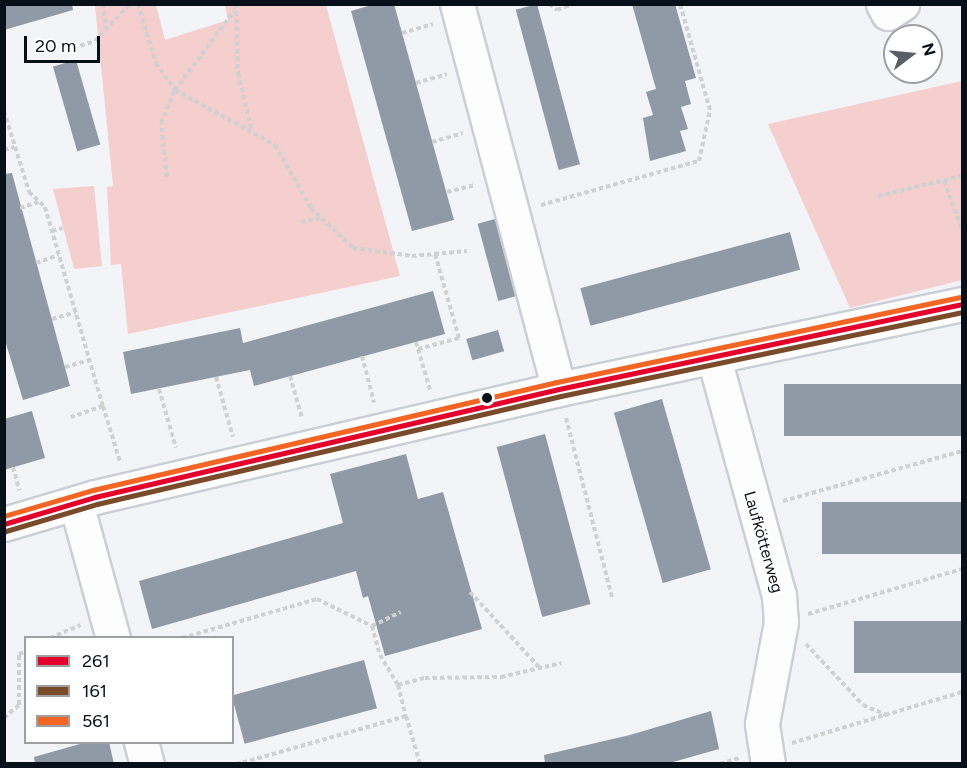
<!DOCTYPE html>
<meta charset="utf-8">
<style>
body{margin:0}
#map{position:relative;width:967px;height:768px;overflow:hidden;background:#f2f4f7;font-family:Figtree,sans-serif}
div>[style]{position:absolute}
.green>*{inset:0;background:#f4cfce}
.building>*{inset:0;background:#8f9aa6;transform-origin:0 0}
.path>*{height:4px;margin-top:-2px;transform-origin:0;background:repeating-linear-gradient(90deg,#d0d1d2 0 4.5px,transparent 0 7.5px)}
.roads{filter:drop-shadow(2px 0 #cacfd6) drop-shadow(-2px 0 #cacfd6) drop-shadow(0 2px #cacfd6) drop-shadow(0 -2px #cacfd6)}
.minor>*{height:33px;margin:-16.5px;padding:0 16.5px;transform-origin:16.5px;border-radius:16.5px;background:#fdfdfe}
.bus-1>*{height:4.5px;margin:-2.25px;padding:0 2.25px;transform-origin:2.25px;border-radius:2.25px;background:#e4002b}
.bus-2>*{height:4.5px;margin:-2.25px;padding:0 2.25px;transform-origin:2.25px;border-radius:2.25px;background:#7a4b2a}
.bus-3>*{height:4.5px;margin:-2.25px;padding:0 2.25px;transform-origin:2.25px;border-radius:2.25px;background:#f26522}
.dots>*{width:16px;height:16px;translate:-50% -50%;box-sizing:border-box;border:3px solid #fff;border-radius:50%}
span{translate:-50% -50%;white-space:nowrap;text-align:center;line-height:1.15;-webkit-text-stroke:6px #fff;paint-order:stroke}
.street-label{font-size:16px;color:#070f19}
.frame{position:absolute;inset:0;border:6px solid #070f19;pointer-events:none}
.legend{position:absolute;left:24px;top:636px;width:210px;height:108px;box-sizing:border-box;background:#fff;border:2px solid #9c9fa3;margin:0;padding:8px 10px;list-style:none;font-size:18px;color:#070f19}
.legend li{display:flex;align-items:center;gap:12px;height:30px}
.legend b{width:30px;border:2px solid #9c9fa3}
.north{position:absolute;left:883px;top:24px;width:60px;height:60px;box-sizing:border-box;background:#fff;border:2px solid #9c9fa3;border-radius:50%;rotate:74deg;font-size:16px;font-weight:700;line-height:24px;text-align:center;color:#070f19}
.north::after{content:'';display:block;margin:auto;width:21px;height:27px;background:#595f67;clip-path:polygon(50% 0,100% 100%,50% 72%,0 100%)}
.scale{position:absolute;left:24px;top:36px;width:76px;height:27px;box-sizing:border-box;border:3px solid #070f19;border-top:0;padding-left:8px;font-size:18px;line-height:21px;white-space:nowrap;color:#070f19;-webkit-text-stroke:4px #fff;paint-order:stroke}
</style>
<div id="map">
<div class="green">
<i style="clip-path:polygon(95px 5px,156px 5px,165px 40px,228px 20px,225px 5px,326px 5px,400px 276px,128px 334px,121px 264px,111px 265px,107px 187px,113px 186px)"></i>
<i style="clip-path:polygon(962px 81px,962px 280px,850px 308px,768px 124px)"></i>
<i style="clip-path:polygon(94px 186px,102px 266px,74px 269px,53px 189px)"></i>
</div>
<div class="building">
<i style="clip-path:polygon(4px 4px,72px 4px,73px 10px,4px 30px)"></i>
<i style="clip-path:polygon(375px 4px,394px 4px,454px 220px,412px 231px,351px 11px)"></i>
<i style="left:537px;top:4px;width:166px;height:22px;rotate:75deg"></i>
<i style="clip-path:polygon(632px 4px,675px 4px,696px 78px,685px 81px,691px 104px,681px 107px,688px 129px,680px 131px,686px 151px,650px 161px,643px 118px,653px 115px,646px 92px,656px 89px)"></i>
<i style="left:76px;top:60px;width:88px;height:24px;rotate:74deg"></i>
<i style="clip-path:polygon(12px 173px,70px 386px,23px 400px,4px 337px,4px 174px)"></i>
<i style="left:495px;top:219px;width:80px;height:18px;rotate:75deg"></i>
<i style="left:790px;top:232px;width:39px;height:217px;rotate:75deg"></i>
<i style="clip-path:polygon(433px 291px,445px 334px,254px 386px,250px 370px,131px 394px,123px 352px,240px 328px,243px 343px)"></i>
<i style="left:498px;top:330px;width:22px;height:33px;rotate:74deg"></i>
<i style="left:963px;top:384px;width:52px;height:179px;rotate:90deg"></i>
<i style="left:662px;top:399px;width:177px;height:50px;rotate:74deg"></i>
<i style="clip-path:polygon(32px 411px,45px 458px,4px 470px,4px 419px)"></i>
<i style="left:545px;top:434px;width:176px;height:50px;rotate:75deg"></i>
<i style="clip-path:polygon(406px 454px,418px 499px,443px 492px,482px 629px,385px 656px,368px 596px,363px 598px,356px 571px,152px 629px,139px 581px,343px 523px,330px 474px)"></i>
<i style="left:963px;top:502px;width:52px;height:141px;rotate:90deg"></i>
<i style="left:963px;top:621px;width:52px;height:109px;rotate:90deg"></i>
<i style="left:364px;top:660px;width:50px;height:137px;rotate:75deg"></i>
<i style="clip-path:polygon(711px 711px,719px 749px,666px 764px,545px 764px,544px 755px,630px 735px)"></i>
<i style="clip-path:polygon(87px 742px,109px 742px,114px 764px,35px 764px,34px 757px)"></i>
</div>
<div class="path">
<i style="left:103px;top:4px;width:26px;rotate:83deg"></i>
<i style="left:138px;top:4px;width:62px;rotate:73deg"></i>
<i style="left:156px;top:63px;width:33px;rotate:55deg"></i>
<i style="left:175px;top:90px;width:114px;rotate:28.8deg"></i>
<i style="left:275px;top:145px;width:73px;rotate:60.3deg"></i>
<i style="left:311px;top:208px;width:58px;rotate:43.6deg"></i>
<i style="left:353px;top:248px;width:60px;rotate:7.7deg"></i>
<i style="left:412px;top:256px;width:55px;rotate:-5.2deg"></i>
<i style="left:236px;top:4px;width:69px;rotate:88.3deg"></i>
<i style="left:238px;top:73px;width:57px;rotate:76.7deg"></i>
<i style="left:549px;top:4px;width:10px;rotate:37deg"></i>
<i style="left:557px;top:10px;width:17px;rotate:-21deg"></i>
<i style="left:402px;top:33px;width:32px;rotate:-16deg"></i>
<i style="left:66px;top:50px;width:30px;rotate:-17deg"></i>
<i style="left:95px;top:41px;width:51px;rotate:-46.6deg"></i>
<i style="left:416px;top:83px;width:32px;rotate:-16deg"></i>
<i style="left:4px;top:111px;width:85px;rotate:72.8deg"></i>
<i style="left:29px;top:192px;width:22px;rotate:43deg"></i>
<i style="left:45px;top:207px;width:207px;rotate:73.8deg"></i>
<i style="left:103px;top:406px;width:34px;rotate:161deg"></i>
<i style="left:432px;top:142px;width:32px;rotate:-16deg"></i>
<i style="left:4px;top:150px;width:11px;rotate:-15deg"></i>
<i style="left:167px;top:177px;width:54px;rotate:-96.3deg"></i>
<i style="left:161px;top:123px;width:36px;rotate:-67deg"></i>
<i style="left:175px;top:90px;width:99px;rotate:-53.2deg"></i>
<i style="left:944px;top:181px;width:51px;rotate:69.4deg"></i>
<i style="left:447px;top:192px;width:29px;rotate:-14deg"></i>
<i style="left:878px;top:196px;width:86px;rotate:-13.4deg"></i>
<i style="left:541px;top:205px;width:164px;rotate:-15.6deg"></i>
<i style="left:699px;top:161px;width:52px;rotate:-77.8deg"></i>
<i style="left:710px;top:110px;width:110px;rotate:-105.8deg"></i>
<i style="left:20px;top:208px;width:20px;rotate:-18deg"></i>
<i style="left:301px;top:222px;width:19px;rotate:-12deg"></i>
<i style="left:52px;top:231px;width:11px;rotate:-15deg"></i>
<i style="left:36px;top:263px;width:24px;rotate:-19deg"></i>
<i style="left:52px;top:319px;width:25px;rotate:-16deg"></i>
<i style="left:416px;top:342px;width:50px;rotate:73.7deg"></i>
<i style="left:418px;top:349px;width:42px;rotate:-15deg"></i>
<i style="left:459px;top:338px;width:87px;rotate:-105.9deg"></i>
<i style="left:362px;top:356px;width:48px;rotate:75.4deg"></i>
<i style="left:65px;top:367px;width:26px;rotate:-16deg"></i>
<i style="left:290px;top:376px;width:44px;rotate:74.1deg"></i>
<i style="left:216px;top:377px;width:62px;rotate:74.2deg"></i>
<i style="left:159px;top:389px;width:61px;rotate:73.9deg"></i>
<i style="left:103px;top:406px;width:59px;rotate:73.1deg"></i>
<i style="left:566px;top:418px;width:185px;rotate:75.6deg"></i>
<i style="left:13px;top:467px;width:24px;rotate:75deg"></i>
<i style="left:783px;top:501px;width:186px;rotate:-15.6deg"></i>
<i style="left:470px;top:592px;width:103px;rotate:47.4deg"></i>
<i style="left:808px;top:614px;width:160px;rotate:-16.3deg"></i>
<i style="left:372px;top:626px;width:32px;rotate:-26deg"></i>
<i style="left:50px;top:638px;width:33px;rotate:-23deg"></i>
<i style="left:182px;top:638px;width:141px;rotate:-16.1deg"></i>
<i style="left:317px;top:599px;width:61px;rotate:26.1deg"></i>
<i style="left:372px;top:626px;width:30px;rotate:75deg"></i>
<i style="left:380px;top:655px;width:35px;rotate:59deg"></i>
<i style="left:398px;top:685px;width:32px;rotate:76deg"></i>
<i style="left:406px;top:716px;width:175px;rotate:164.1deg"></i>
<i style="left:806px;top:644px;width:83px;rotate:46.9deg"></i>
<i style="left:863px;top:705px;width:26px;rotate:23deg"></i>
<i style="left:398px;top:685px;width:28px;rotate:-15deg"></i>
<i style="left:425px;top:678px;width:76px;rotate:-0.8deg"></i>
<i style="left:501px;top:677px;width:62px;rotate:-13.1deg"></i>
<i style="left:406px;top:716px;width:50px;rotate:73.7deg"></i>
<i style="left:4px;top:718px;width:20px;rotate:-41deg"></i>
<i style="left:19px;top:705px;width:51px;rotate:-90deg"></i>
<i style="left:19px;top:654px;width:8px;rotate:-23deg"></i>
<i style="left:792px;top:743px;width:177px;rotate:-16.7deg"></i>
<i style="left:720px;top:764px;width:20px;rotate:-18deg"></i>
</div>
<div class="roads">
<div class="minor">
<i style="left:457px;top:4px;width:398px;rotate:75.2deg"></i>
<i style="left:883px;top:4px;width:10px;rotate:61deg"></i>
<i style="left:888px;top:13px;width:17px;rotate:-33deg"></i>
<i style="left:714px;top:358px;width:246px;rotate:74.7deg"></i>
<i style="left:779px;top:595px;width:27px;rotate:86deg"></i>
<i style="left:781px;top:622px;width:104px;rotate:100.6deg"></i>
<i style="left:762px;top:724px;width:40px;rotate:81.5deg"></i>
<i style="left:76px;top:503px;width:140px;rotate:74.7deg"></i>
<i style="left:4px;top:524px;width:95px;rotate:-16.5deg"></i>
<i style="left:95px;top:497px;width:476px;rotate:-13.1deg"></i>
<i style="left:559px;top:389px;width:412px;rotate:-11.9deg"></i>
<i style="left:141px;top:742px;width:23px;rotate:75deg"></i>
</div>
</div>
<div class="bus-1">
<i style="left:4px;top:524px;width:95px;rotate:-16.5deg"></i>
<i style="left:95px;top:497px;width:476px;rotate:-13.1deg"></i>
<i style="left:559px;top:389px;width:412px;rotate:-11.9deg"></i>
</div>
<div class="bus-2">
<i style="left:6px;top:531px;width:95px;rotate:-16.5deg"></i>
<i style="left:97px;top:504px;width:476px;rotate:-13.1deg"></i>
<i style="left:561px;top:396px;width:410px;rotate:-11.8deg"></i>
</div>
<div class="bus-3">
<i style="left:4px;top:516px;width:93px;rotate:-16.3deg"></i>
<i style="left:93px;top:490px;width:476px;rotate:-13.1deg"></i>
<i style="left:557px;top:382px;width:412px;rotate:-11.9deg"></i>
</div>
<div class="dots">
<i style="left:487px;top:398px;background:#070f19"></i>
</div>
<div class="street-label">
<span style="left:763px;top:542px;rotate:74deg">Laufkötterweg</span>
</div>
<div class="frame"></div>
<ul class="legend">
<li><b style="height:8px;background:#e4002b"></b>261</li>
<li><b style="height:8px;background:#7a4b2a"></b>161</li>
<li><b style="height:8px;background:#f26522"></b>561</li>
</ul>
<div class="north">N</div>
<div class="scale">20 m</div>
</div>
